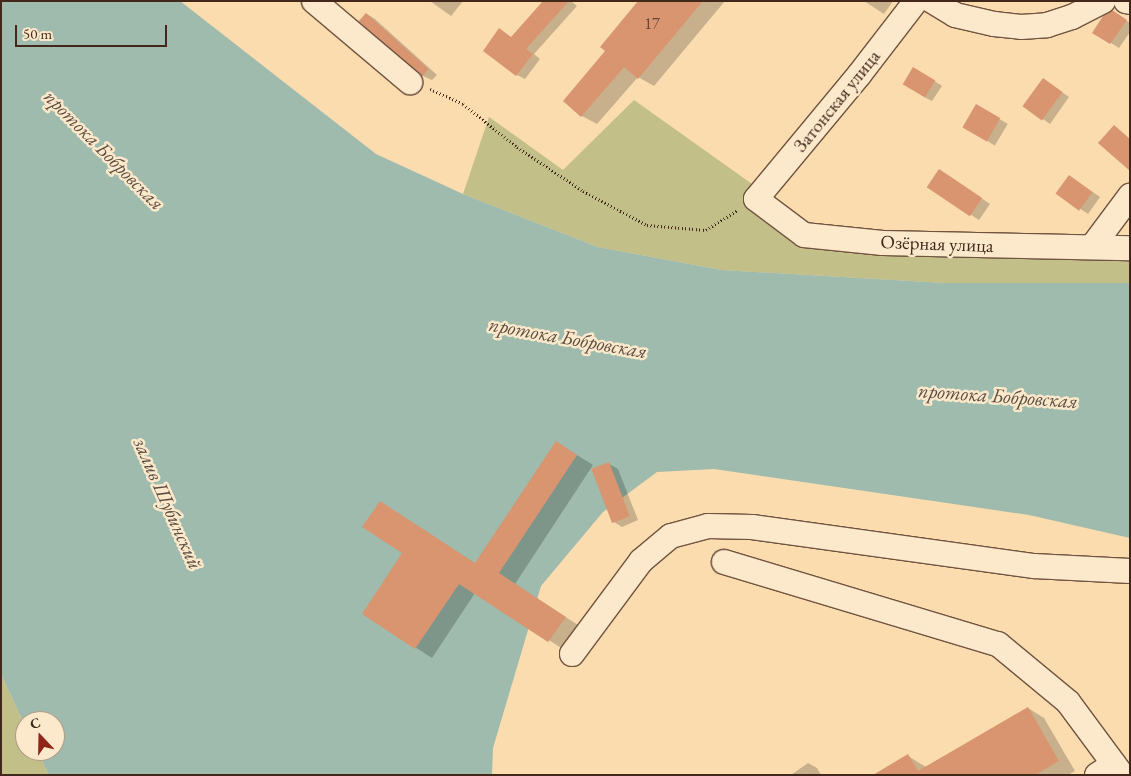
<!DOCTYPE html>
<meta charset="utf-8">
<style>
body{margin:0}
#map{position:relative;width:1131px;height:776px;overflow:hidden;background:#fadcaf;font-family:"EB Garamond",serif}
div>[style]{position:absolute}
.green>*{inset:0;background:#c2bf88}
.water>*{inset:0;background:#9ebbad}
.shadow>*{inset:0;background:#0003;transform-origin:0 0}
.building>*{inset:0;background:#d8956f;transform-origin:0 0}
.path>*{height:3px;margin-top:-1.5px;transform-origin:0;background:repeating-linear-gradient(90deg,#42271b 0 1px,transparent 0 3.5px)}
.roads{filter:drop-shadow(1px 0 #705440) drop-shadow(-1px 0 #705440) drop-shadow(0 1px #705440) drop-shadow(0 -1px #705440)}
.minor>*{height:24px;margin:-12px;padding:0 12px;transform-origin:12px;border-radius:12px;background:#fce8cb}
span{translate:-50% -50%;white-space:nowrap;text-align:center;line-height:1.15;-webkit-text-stroke:5px #fce8cb;paint-order:stroke}
.number-label{font-size:16px;color:#684230}
.number-label span{-webkit-text-stroke-width:0}
.street-label{font-size:19px;color:#42271b}
.water-label{font-size:20px;color:#594c40;font-style:italic}
.frame{position:absolute;inset:0;border:2px solid #42271b;pointer-events:none}
.north{position:absolute;left:15px;top:711px;width:50px;height:50px;box-sizing:border-box;background:#fce8cb;border:1px solid #b29b85;border-radius:50%;rotate:339deg;font-size:14px;font-weight:700;line-height:20px;text-align:center;color:#42271b}
.north::after{content:'';display:block;margin:auto;width:18px;height:22px;background:#8f2418;clip-path:polygon(50% 0,100% 100%,50% 72%,0 100%)}
.scale{position:absolute;left:15px;top:25px;width:152px;height:22px;box-sizing:border-box;border:2px solid #42271b;border-top:0;padding-left:6px;font-size:15px;line-height:18px;white-space:nowrap;color:#42271b;-webkit-text-stroke:4px #fce8cb;paint-order:stroke}
</style>
<div id="map">
<div class="green">
<i style="clip-path:polygon(634px 100px,814px 228px,1130px 237px,1130px 283px,945px 283px,722px 270px,598px 247px,463px 194px,489px 117px,563px 170px)"></i>
<i style="clip-path:polygon(1px 674px,25px 726px,25px 751px,37px 751px,49px 775px,1px 775px)"></i>
</div>
<div class="water">
<i style="clip-path:polygon(1px 1px,180px 1px,376px 154px,463px 194px,598px 247px,722px 270px,945px 283px,1130px 283px,1130px 538px,1029px 515px,714px 469px,657px 472px,603px 512px,541px 586px,493px 748px,492px 775px,49px 775px,37px 751px,55px 751px,55px 721px,25px 721px,25px 726px,1px 674px)"></i>
</div>
<div class="shadow">
<i style="clip-path:polygon(430px 1px,463px 1px,451px 16px)"></i>
<i style="clip-path:polygon(545px 1px,571px 1px,577px 6px,534px 54px,540px 59px,525px 79px,517px 75px,512px 38px)"></i>
<i style="clip-path:polygon(640px 1px,725px 1px,654px 86px,638px 77px,597px 124px,582px 116px,564px 101px,607px 51px)"></i>
<i style="clip-path:polygon(864px 1px,893px 1px,884px 14px)"></i>
<i style="clip-path:polygon(367px 14px,375px 19px,437px 75px,432px 80px,423px 76px)"></i>
<i style="clip-path:polygon(1121px 17px,1130px 23px,1130px 32px,1119px 48px,1094px 32px)"></i>
<i style="clip-path:polygon(922px 73px,942px 86px,932px 101px,924px 97px)"></i>
<i style="clip-path:polygon(1052px 85px,1069px 97px,1050px 124px,1024px 106px)"></i>
<i style="left:976px;top:105px;width:37px;height:25px;rotate:31deg"></i>
<i style="clip-path:polygon(948px 175px,990px 204px,979px 220px,929px 187px)"></i>
<i style="clip-path:polygon(1078px 182px,1100px 197px,1088px 214px,1058px 194px)"></i>
<i style="clip-path:polygon(556px 442px,593px 465px,515px 584px,581px 627px,566px 651px,475px 593px,432px 658px,364px 614px,404px 553px,380px 502px,476px 564px)"></i>
<i style="clip-path:polygon(609px 464px,618px 469px,638px 520px,622px 527px,614px 522px)"></i>
<i style="clip-path:polygon(1028px 708px,1044px 718px,1075px 771px,1068px 775px,892px 775px,908px 756px,926px 767px)"></i>
<i style="clip-path:polygon(808px 763px,817px 768px,821px 775px,791px 775px)"></i>
</div>
<div class="building">
<i style="clip-path:polygon(543px 1px,569px 1px,526px 49px,533px 54px,516px 76px,483px 51px,499px 28px,511px 37px)"></i>
<i style="clip-path:polygon(638px 1px,703px 1px,638px 79px,624px 67px,581px 117px,563px 101px,605px 51px,600px 47px)"></i>
<i style="clip-path:polygon(1112px 10px,1127px 20px,1110px 44px,1092px 33px,1103px 16px)"></i>
<i style="left:366px;top:13px;width:84px;height:11px;rotate:42deg"></i>
<i style="left:913px;top:67px;width:26px;height:20px;rotate:31deg"></i>
<i style="left:1043px;top:78px;width:24px;height:35px;rotate:36deg"></i>
<i style="left:976px;top:104px;width:28px;height:27px;rotate:30deg"></i>
<i style="clip-path:polygon(1114px 125px,1130px 139px,1130px 171px,1098px 143px)"></i>
<i style="left:939px;top:169px;width:52px;height:22px;rotate:34deg"></i>
<i style="left:1069px;top:175px;width:29px;height:23px;rotate:36deg"></i>
<i style="clip-path:polygon(556px 441px,577px 455px,499px 573px,566px 617px,548px 642px,459px 584px,415px 649px,362px 614px,402px 553px,362px 527px,380px 501px,475px 563px)"></i>
<i style="left:609px;top:462px;width:58px;height:19px;rotate:69deg"></i>
<i style="clip-path:polygon(1028px 707px,1059px 761px,1035px 775px,873px 775px,908px 754px,918px 771px)"></i>
</div>
<div class="path">
<i style="left:430px;top:89px;width:36px;rotate:24deg"></i>
<i style="left:463px;top:104px;width:69px;rotate:38.5deg"></i>
<i style="left:517px;top:147px;width:79px;rotate:33.7deg"></i>
<i style="left:583px;top:191px;width:72px;rotate:28deg"></i>
<i style="left:647px;top:225px;width:59px;rotate:4.8deg"></i>
<i style="left:706px;top:230px;width:38px;rotate:-32deg"></i>
</div>
<div class="roads">
<div class="minor">
<i style="left:314px;top:1px;width:126px;rotate:40.2deg"></i>
<i style="left:916px;top:1px;width:93px;rotate:127.6deg"></i>
<i style="left:859px;top:75px;width:161px;rotate:129.7deg"></i>
<i style="left:756px;top:199px;width:60px;rotate:36.9deg"></i>
<i style="left:804px;top:235px;width:79px;rotate:5.8deg"></i>
<i style="left:883px;top:243px;width:247px;rotate:1.2deg"></i>
<i style="left:932px;top:1px;width:27px;rotate:31deg"></i>
<i style="left:955px;top:15px;width:40px;rotate:13deg"></i>
<i style="left:994px;top:24px;width:27px;rotate:6deg"></i>
<i style="left:1021px;top:27px;width:26px;rotate:-4deg"></i>
<i style="left:1047px;top:25px;width:26px;rotate:-18deg"></i>
<i style="left:1072px;top:17px;width:35px;rotate:-27deg"></i>
<i style="left:1126px;top:1px;width:4px;rotate:14deg"></i>
<i style="left:1092px;top:247px;width:64px;rotate:-53.3deg"></i>
<i style="left:724px;top:562px;width:286px;rotate:16.7deg"></i>
<i style="left:998px;top:644px;width:91px;rotate:39.6deg"></i>
<i style="left:1068px;top:702px;width:91px;rotate:53.5deg"></i>
<i style="left:572px;top:654px;width:116px;rotate:-53.4deg"></i>
<i style="left:641px;top:561px;width:39px;rotate:-40deg"></i>
<i style="left:671px;top:536px;width:38px;rotate:-15deg"></i>
<i style="left:708px;top:526px;width:44px;rotate:1.3deg"></i>
<i style="left:752px;top:527px;width:285px;rotate:7.9deg"></i>
<i style="left:1034px;top:566px;width:96px;rotate:3deg"></i>
<i style="left:1097px;top:775px;width:20px;rotate:-33deg"></i>
</div>
</div>
<div class="number-label">
<span style="left:652px;top:24px">17</span>
</div>
<div class="street-label">
<span style="left:837px;top:101px;rotate:-51deg">Затонская улица</span>
<span style="left:937px;top:244px;rotate:2deg">Озёрная улица</span>
</div>
<div class="water-label">
<span style="left:104px;top:150px;rotate:45deg">протока Бобровская</span>
<span style="left:568px;top:338px;rotate:10deg">протока Бобровская</span>
<span style="left:998px;top:396px;rotate:4deg">протока Бобровская</span>
<span style="left:168px;top:504px;rotate:66deg">залив Шубинский</span>
</div>
<div class="frame"></div>
<div class="north">С</div>
<div class="scale">50 m</div>
</div>
